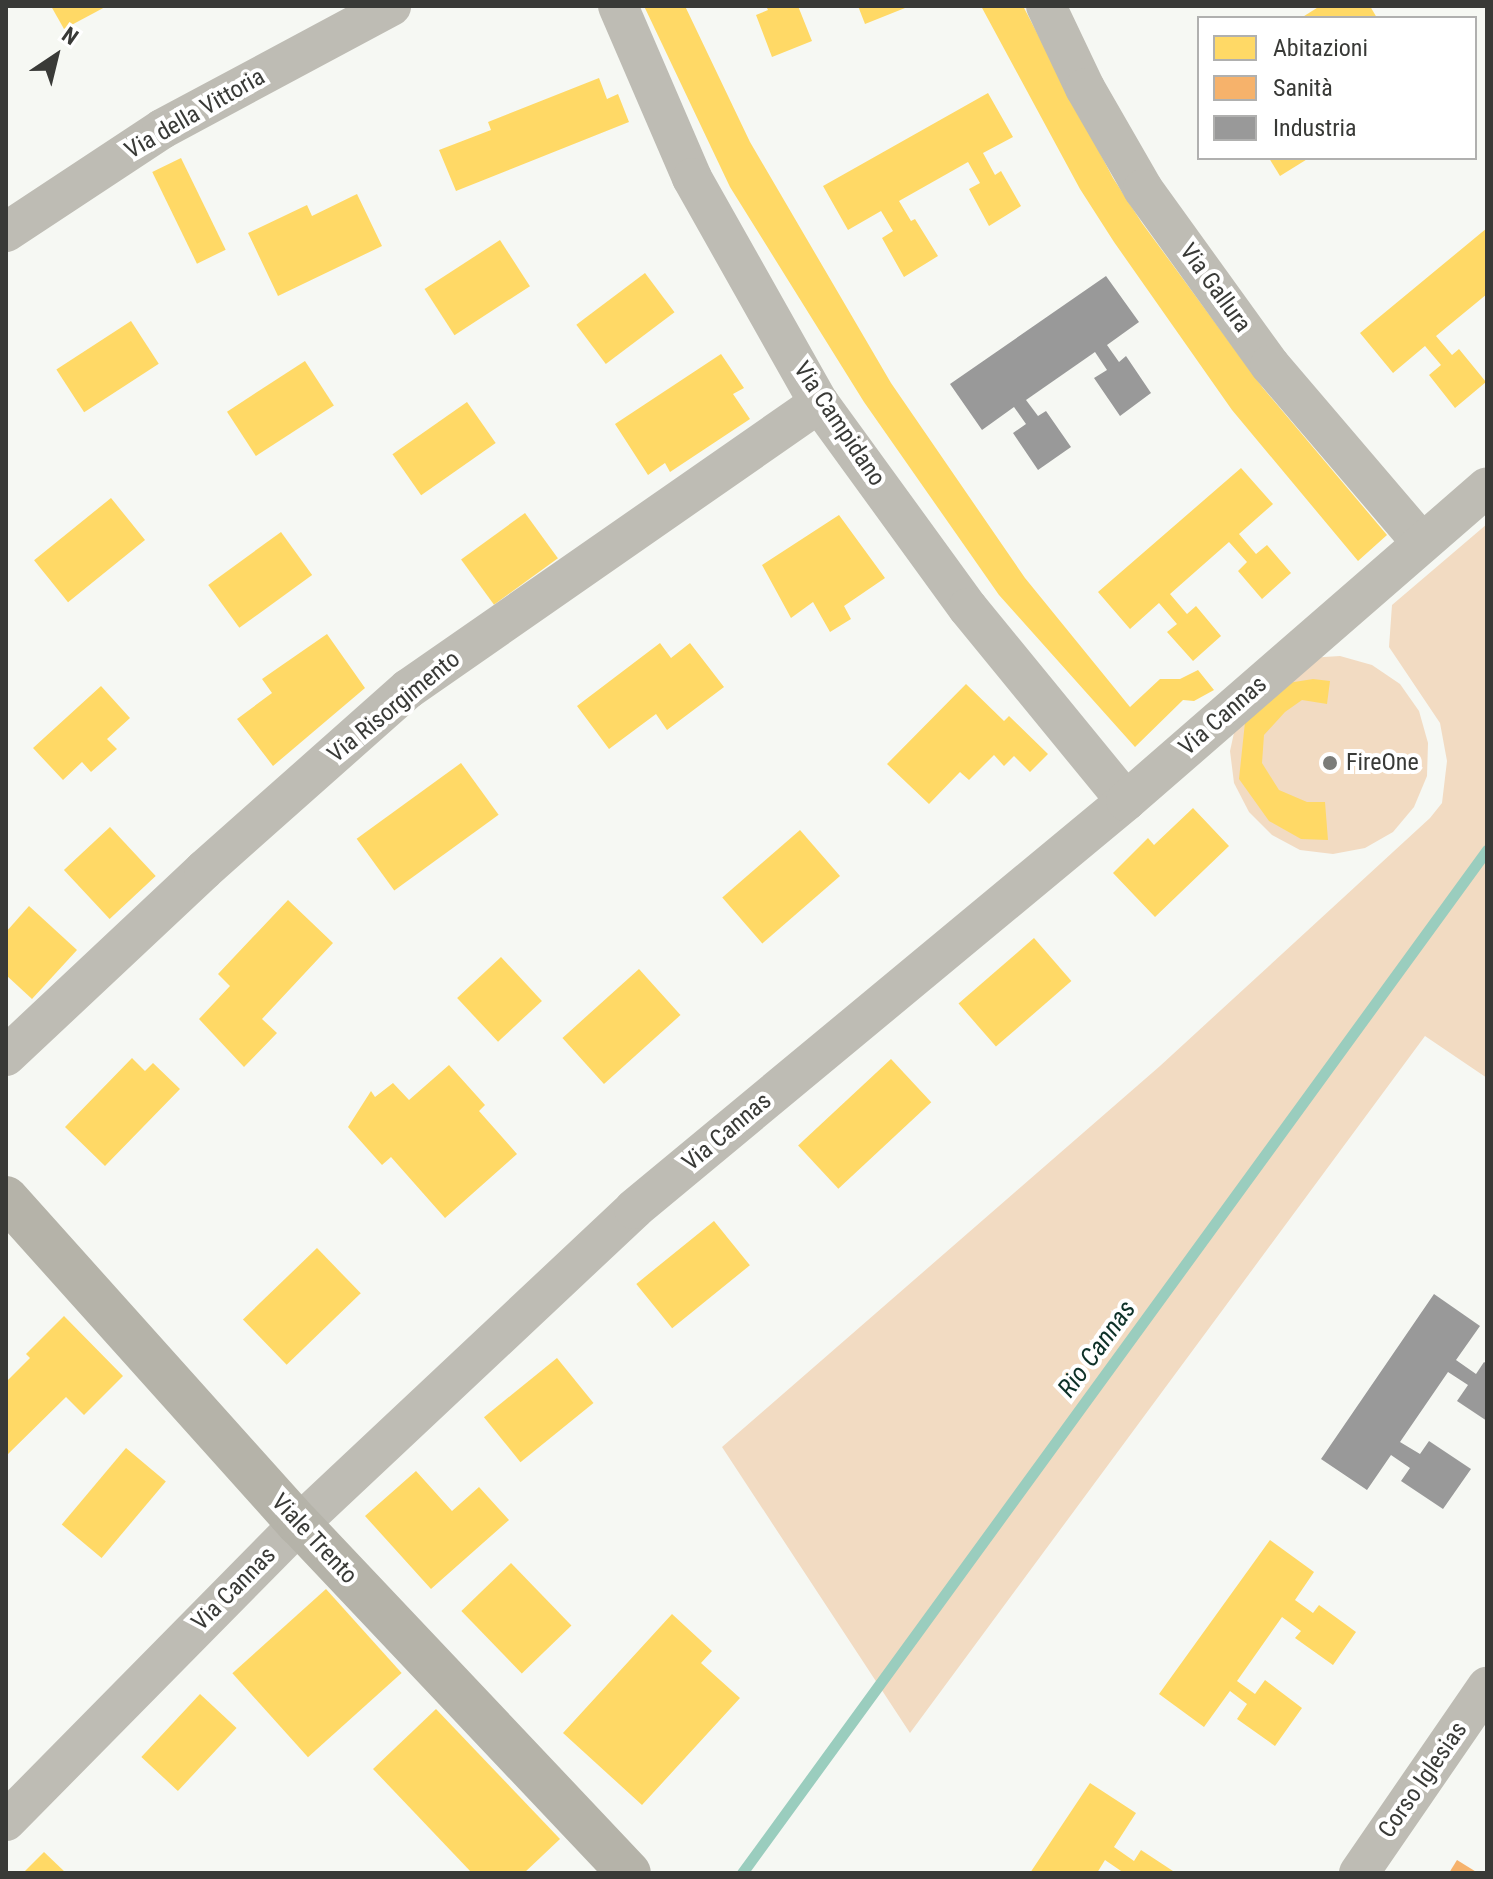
<!DOCTYPE html>
<meta charset="utf-8">
<style>
body{margin:0}
#map{position:relative;width:1493px;height:1879px;overflow:hidden;background:#f6f8f3;font-family:"Roboto Condensed",sans-serif}
div>[style]{position:absolute}
.green>*{inset:0;background:#f2dbc2}
.homes>*{inset:0;background:#ffd966;transform-origin:0 0}
.health>*{inset:0;background:#f6b26b}
.industry>*{inset:0;background:#999}
.stream>*{height:11px;margin:-5.5px;padding:0 5.5px;transform-origin:5.5px;border-radius:5.5px;background:#9acdbe}
.minor>*{height:40px;margin:-20px;padding:0 20px;transform-origin:20px;border-radius:20px;background:#bebcb4}
.major>*{height:44px;margin:-22px;padding:0 22px;transform-origin:22px;border-radius:22px;background:#b5b3a9}
.dots>*{width:22px;height:22px;translate:-50% -50%;box-sizing:border-box;border:4px solid #fff;border-radius:50%}
span{translate:-50% -50%;white-space:nowrap;text-align:center;line-height:1.15;-webkit-text-stroke:8px #fff;paint-order:stroke}
.street-label{font-size:24px;color:#393a37}
.poi-label{font-size:24px;color:#393a37}
.left{translate:0 -50%;text-align:left}
.water-label{font-size:26px;color:#0d3128;font-style:italic}
.frame{position:absolute;inset:0;border:8px solid #393a37;pointer-events:none}
.legend{position:absolute;left:1197px;top:16px;width:280px;height:144px;box-sizing:border-box;background:#fff;border:2px solid #b0b0af;margin:0;padding:10px 14px;list-style:none;font-size:24px;color:#393a37}
.legend li{display:flex;align-items:center;gap:16px;height:40px}
.legend b{width:40px;border:2px solid #b0b0af}
.north{position:absolute;left:16px;top:16px;width:80px;height:80px;-webkit-text-stroke:6px #fff;paint-order:stroke;rotate:35deg;font-size:22px;font-weight:700;line-height:32px;text-align:center;color:#393a37}
.north::after{content:'';display:block;margin:auto;width:28px;height:36px;background:#393a37;clip-path:polygon(50% 0,100% 100%,50% 72%,0 100%)}
</style>
<div id="map">
<div class="green">
<i style="clip-path:polygon(1487px 524px,1487px 1078px,1425px 1036px,910px 1733px,722px 1447px,1160px 1066px,1430px 818px,1442px 803px,1447px 761px,1440px 723px,1389px 647px,1392px 605px)"></i>
<i style="clip-path:polygon(1340px 656px,1372px 665px,1400px 684px,1419px 711px,1428px 743px,1427px 776px,1414px 807px,1393px 832px,1365px 848px,1333px 854px,1300px 850px,1272px 835px,1249px 812px,1234px 783px,1230px 751px,1237px 719px,1308px 658px)"></i>
</div>
<div class="homes">
<i style="clip-path:polygon(51px 6px,107px 6px,64px 29px)"></i>
<i style="clip-path:polygon(644px 6px,685px 6px,750px 142px,891px 383px,1025px 578px,1130px 707px,1160px 679px,1180px 679px,1198px 670px,1214px 690px,1194px 701px,1183px 700px,1135px 747px,999px 595px,864px 402px,730px 187px)"></i>
<i style="clip-path:polygon(766px 6px,798px 6px,812px 41px,772px 57px,756px 15px,768px 10px)"></i>
<i style="clip-path:polygon(858px 6px,910px 6px,865px 24px)"></i>
<i style="clip-path:polygon(981px 6px,1023px 6px,1113px 178px,1142px 223px,1263px 388px,1387px 535px,1358px 561px,1232px 410px,1114px 242px,1080px 189px)"></i>
<i style="clip-path:polygon(1320px 6px,1370px 6px,1377px 18px,1301px 18px)"></i>
<i style="clip-path:polygon(599px 78px,607px 99px,618px 94px,629px 122px,456px 191px,439px 150px,491px 130px,488px 122px)"></i>
<i style="clip-path:polygon(988px 93px,1013px 137px,983px 153px,995px 175px,1001px 171px,1021px 206px,989px 226px,969px 189px,980px 183px,968px 162px,899px 201px,911px 221px,915px 219px,938px 256px,904px 277px,882px 238px,893px 231px,881px 211px,848px 230px,823px 186px)"></i>
<i style="left:181px;top:158px;width:102px;height:32px;rotate:64deg"></i>
<i style="clip-path:polygon(1269px 158px,1309px 158px,1280px 176px)"></i>
<i style="clip-path:polygon(357px 194px,382px 246px,278px 296px,248px 233px,307px 205px,312px 216px)"></i>
<i style="clip-path:polygon(1487px 228px,1487px 294px,1436px 336px,1452px 355px,1459px 349px,1486px 382px,1455px 408px,1429px 375px,1441px 365px,1425px 346px,1393px 373px,1360px 333px)"></i>
<i style="left:500px;top:240px;width:55px;height:90px;rotate:57deg"></i>
<i style="left:645px;top:273px;width:49px;height:86px;rotate:53deg"></i>
<i style="left:131px;top:321px;width:51px;height:89px;rotate:57deg"></i>
<i style="clip-path:polygon(721px 354px,744px 388px,733px 394px,750px 419px,670px 472px,665px 463px,648px 475px,615px 424px)"></i>
<i style="left:305px;top:361px;width:53px;height:93px;rotate:57deg"></i>
<i style="left:467px;top:402px;width:50px;height:91px;rotate:55deg"></i>
<i style="clip-path:polygon(1241px 468px,1273px 504px,1239px 534px,1256px 554px,1267px 545px,1291px 573px,1262px 599px,1238px 571px,1247px 562px,1229px 542px,1170px 594px,1187px 614px,1196px 606px,1221px 636px,1193px 661px,1167px 632px,1177px 624px,1159px 603px,1130px 629px,1098px 592px)"></i>
<i style="left:111px;top:498px;width:54px;height:99px;rotate:51deg"></i>
<i style="left:525px;top:513px;width:56px;height:79px;rotate:54deg"></i>
<i style="clip-path:polygon(839px 515px,885px 578px,844px 606px,851px 619px,830px 632px,813px 602px,791px 618px,762px 565px)"></i>
<i style="left:281px;top:532px;width:53px;height:90px;rotate:54deg"></i>
<i style="clip-path:polygon(327px 634px,365px 688px,273px 766px,237px 719px,272px 693px,262px 679px)"></i>
<i style="clip-path:polygon(660px 643px,671px 658px,690px 643px,724px 687px,667px 730px,656px 714px,609px 749px,577px 706px)"></i>
<i style="clip-path:polygon(1313px 679px,1330px 681px,1327px 704px,1302px 700px,1285px 712px,1264px 735px,1262px 763px,1279px 790px,1307px 802px,1325px 802px,1328px 840px,1301px 839px,1269px 821px,1239px 779px,1245px 722px,1288px 683px)"></i>
<i style="clip-path:polygon(966px 684px,1004px 721px,1009px 716px,1048px 754px,1030px 772px,1014px 756px,1004px 766px,994px 755px,969px 780px,960px 772px,929px 804px,887px 764px)"></i>
<i style="clip-path:polygon(101px 686px,130px 718px,107px 739px,117px 749px,91px 772px,82px 762px,63px 780px,33px 748px)"></i>
<i style="left:461px;top:763px;width:64px;height:129px;rotate:54deg"></i>
<i style="clip-path:polygon(1193px 808px,1229px 846px,1155px 917px,1113px 873px,1148px 838px,1154px 845px)"></i>
<i style="left:110px;top:827px;width:67px;height:63px;rotate:47deg"></i>
<i style="left:800px;top:830px;width:61px;height:103px;rotate:49deg"></i>
<i style="clip-path:polygon(288px 900px,333px 943px,262px 1019px,277px 1033px,244px 1067px,199px 1019px,230px 986px,218px 974px)"></i>
<i style="clip-path:polygon(29px 906px,77px 950px,32px 999px,6px 975px,6px 932px)"></i>
<i style="left:1034px;top:938px;width:57px;height:100px;rotate:49deg"></i>
<i style="left:501px;top:957px;width:60px;height:60px;rotate:47deg"></i>
<i style="left:639px;top:969px;width:62px;height:103px;rotate:48deg"></i>
<i style="clip-path:polygon(132px 1058px,145px 1071px,153px 1063px,180px 1089px,105px 1166px,65px 1127px)"></i>
<i style="left:891px;top:1059px;width:59px;height:127px;rotate:47deg"></i>
<i style="clip-path:polygon(449px 1065px,485px 1105px,479px 1111px,517px 1154px,445px 1218px,391px 1157px,382px 1165px,348px 1127px,371px 1091px,375px 1097px,393px 1083px,409px 1100px)"></i>
<i style="left:714px;top:1221px;width:57px;height:100px;rotate:51deg"></i>
<i style="left:317px;top:1248px;width:63px;height:103px;rotate:46deg"></i>
<i style="clip-path:polygon(64px 1316px,123px 1376px,84px 1415px,66px 1397px,6px 1456px,6px 1382px,30px 1358px,26px 1354px)"></i>
<i style="left:557px;top:1358px;width:58px;height:94px;rotate:51deg"></i>
<i style="left:126px;top:1448px;width:52px;height:100px;rotate:40deg"></i>
<i style="clip-path:polygon(416px 1471px,452px 1511px,479px 1487px,509px 1520px,431px 1589px,365px 1516px)"></i>
<i style="clip-path:polygon(1270px 1540px,1314px 1572px,1295px 1600px,1313px 1613px,1319px 1605px,1356px 1632px,1333px 1665px,1295px 1638px,1301px 1631px,1282px 1617px,1237px 1681px,1255px 1694px,1265px 1680px,1302px 1708px,1275px 1746px,1237px 1719px,1247px 1704px,1230px 1691px,1204px 1727px,1159px 1694px)"></i>
<i style="left:511px;top:1563px;width:87px;height:69px;rotate:46deg"></i>
<i style="left:326px;top:1589px;width:113px;height:126px;rotate:48deg"></i>
<i style="clip-path:polygon(672px 1614px,712px 1651px,701px 1663px,740px 1698px,642px 1805px,563px 1733px)"></i>
<i style="left:200px;top:1694px;width:50px;height:86px;rotate:43deg"></i>
<i style="clip-path:polygon(436px 1709px,560px 1839px,524px 1873px,472px 1873px,373px 1769px)"></i>
<i style="clip-path:polygon(1090px 1783px,1136px 1813px,1114px 1847px,1134px 1861px,1141px 1850px,1176px 1873px,1124px 1873px,1105px 1860px,1097px 1873px,1030px 1873px)"></i>
<i style="clip-path:polygon(44px 1852px,66px 1873px,23px 1873px)"></i>
</div>
<div class="health">
<i style="clip-path:polygon(1457px 1860px,1478px 1873px,1449px 1873px)"></i>
</div>
<div class="industry">
<i style="clip-path:polygon(1106px 276px,1139px 322px,1107px 345px,1119px 362px,1126px 356px,1151px 393px,1120px 416px,1094px 378px,1107px 370px,1095px 352px,1026px 400px,1038px 416px,1046px 411px,1071px 447px,1038px 470px,1013px 433px,1026px 424px,1014px 407px,982px 430px,950px 384px)"></i>
<i style="clip-path:polygon(1434px 1294px,1480px 1326px,1456px 1360px,1476px 1374px,1484px 1362px,1487px 1364px,1487px 1421px,1457px 1401px,1468px 1385px,1448px 1372px,1400px 1442px,1420px 1454px,1429px 1441px,1471px 1469px,1443px 1509px,1401px 1481px,1410px 1468px,1391px 1455px,1367px 1490px,1321px 1459px)"></i>
</div>
<div class="stream">
<i style="left:742px;top:1873px;width:1266px;rotate:-53.94deg"></i>
</div>
<div class="minor">
<i style="left:618px;top:6px;width:187px;rotate:66.7deg"></i>
<i style="left:692px;top:178px;width:258px;rotate:60.6deg"></i>
<i style="left:819px;top:403px;width:253px;rotate:54deg"></i>
<i style="left:968px;top:608px;width:249px;rotate:50.7deg"></i>
<i style="left:1046px;top:6px;width:91px;rotate:64.6deg"></i>
<i style="left:1085px;top:88px;width:116px;rotate:60.1deg"></i>
<i style="left:1143px;top:189px;width:217px;rotate:54.2deg"></i>
<i style="left:1270px;top:365px;width:234px;rotate:49.5deg"></i>
<i style="left:6px;top:232px;width:187px;rotate:-33.4deg"></i>
<i style="left:162px;top:129px;width:260px;rotate:-28.2deg"></i>
<i style="left:6px;top:1056px;width:272px;rotate:-43.2deg"></i>
<i style="left:204px;top:870px;width:273px;rotate:-41.6deg"></i>
<i style="left:408px;top:689px;width:501px;rotate:-34.83deg"></i>
<i style="left:6px;top:1821px;width:417px;rotate:-45.4deg"></i>
<i style="left:299px;top:1524px;width:460px;rotate:-43.2deg"></i>
<i style="left:634px;top:1209px;width:639px;rotate:-39.67deg"></i>
<i style="left:1126px;top:801px;width:478px;rotate:-41deg"></i>
<i style="left:1359px;top:1873px;width:226px;rotate:-55.5deg"></i>
</div>
<div class="major">
<i style="left:6px;top:1198px;width:438px;rotate:48.1deg"></i>
<i style="left:299px;top:1524px;width:480px;rotate:46.6deg"></i>
</div>
<div class="dots">
<i style="left:1330px;top:763px;background:#7b7c79"></i>
</div>
<div class="street-label">
<span style="left:195px;top:114px;rotate:-30deg">Via della Vittoria</span>
<span style="left:1215px;top:288px;rotate:54deg">Via Gallura</span>
<span style="left:839px;top:424px;rotate:56deg">Via Campidano</span>
<span style="left:394px;top:707px;rotate:-39deg">Via Risorgimento</span>
<span style="left:1223px;top:716px;rotate:-41deg">Via Cannas</span>
<span style="left:727px;top:1132px;rotate:-40deg">Via Cannas</span>
<span style="left:314px;top:1539px;rotate:47deg">Viale Trento</span>
<span style="left:234px;top:1589px;rotate:-45deg">Via Cannas</span>
<span style="left:1423px;top:1780px;rotate:-55deg">Corso Iglesias</span>
</div>
<div class="poi-label">
<span class="left" style="left:1346px;top:763px">FireOne</span>
</div>
<div class="water-label">
<span style="left:1097px;top:1349px;rotate:-54deg">Rio Cannas</span>
</div>
<div class="frame"></div>
<ul class="legend">
<li><b style="height:22px;background:#ffd966"></b>Abitazioni</li>
<li><b style="height:22px;background:#f6b26b"></b>Sanità</li>
<li><b style="height:22px;background:#999"></b>Industria</li>
</ul>
<div class="north">N</div>
</div>
